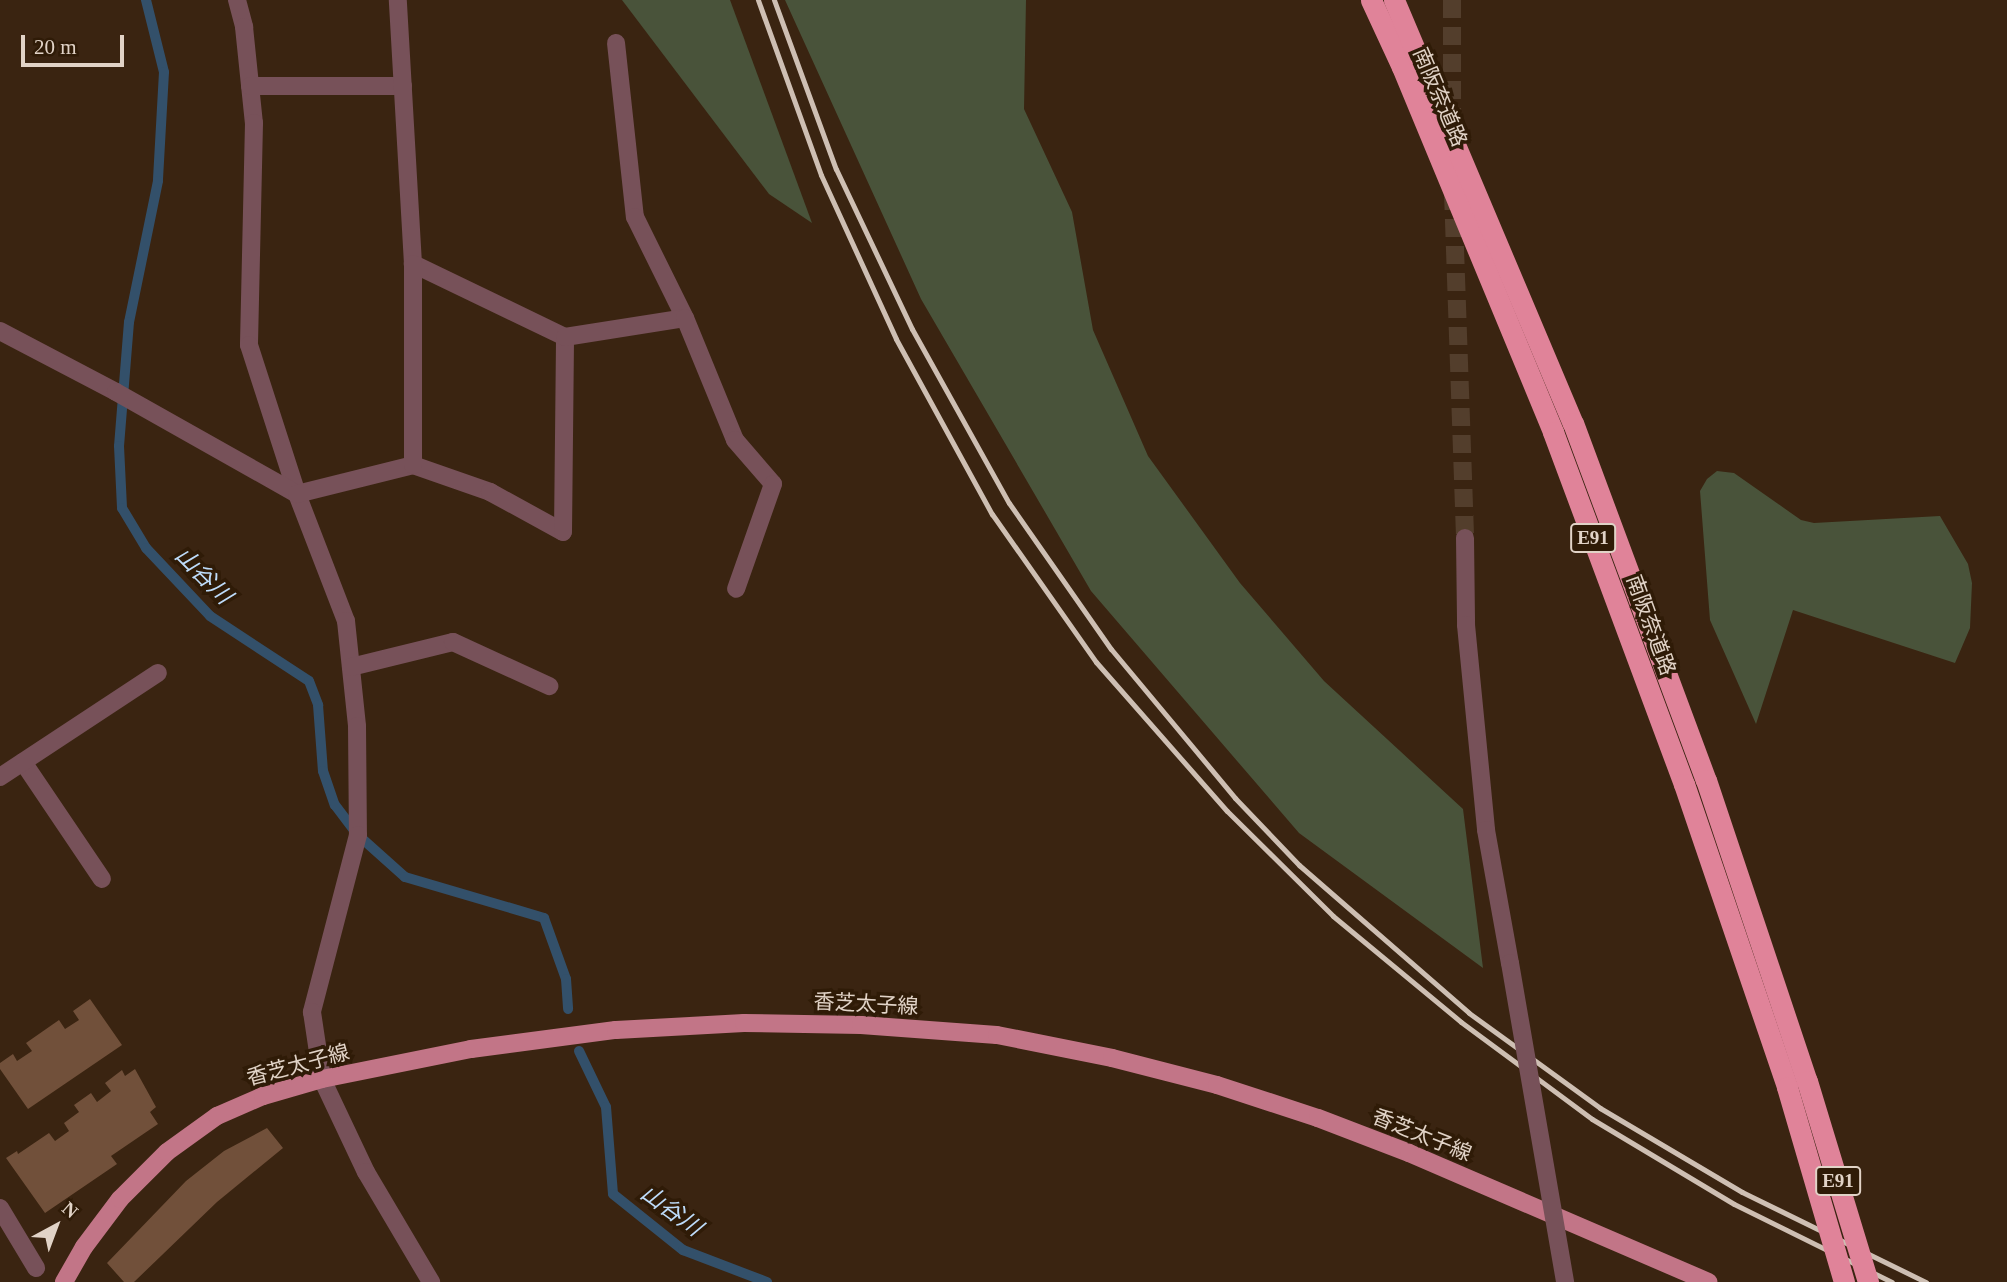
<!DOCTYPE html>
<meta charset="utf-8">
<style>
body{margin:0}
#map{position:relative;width:2007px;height:1282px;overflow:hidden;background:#3a2411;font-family:"Times New Roman","Noto Sans JP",serif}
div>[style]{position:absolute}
.green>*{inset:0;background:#49533a}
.stream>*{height:10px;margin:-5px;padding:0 5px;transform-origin:5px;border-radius:5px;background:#33506a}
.building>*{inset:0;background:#71503a}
.minor-tunnel>*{height:18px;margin-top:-9px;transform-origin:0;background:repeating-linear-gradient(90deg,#533e2c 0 18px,transparent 0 27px)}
.minor>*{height:18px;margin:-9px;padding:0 9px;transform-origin:9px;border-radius:9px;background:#775159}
.major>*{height:18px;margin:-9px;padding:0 9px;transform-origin:9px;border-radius:9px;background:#c27587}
.highway>*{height:21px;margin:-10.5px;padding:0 10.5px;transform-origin:10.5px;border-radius:10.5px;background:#e08399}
.rail>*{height:5px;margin:-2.5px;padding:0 2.5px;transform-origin:2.5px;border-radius:2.5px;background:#cebfb3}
.minor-bridge>*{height:18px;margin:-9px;padding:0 9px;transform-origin:9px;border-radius:9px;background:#775159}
.highway-bridge>*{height:21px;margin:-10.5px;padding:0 10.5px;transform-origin:10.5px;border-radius:10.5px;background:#e08399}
span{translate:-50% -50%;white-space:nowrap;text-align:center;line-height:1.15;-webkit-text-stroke:7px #2f1b07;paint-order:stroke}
.shield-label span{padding:2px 5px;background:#2f1b07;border:2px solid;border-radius:5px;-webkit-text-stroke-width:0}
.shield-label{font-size:19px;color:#e1d3c7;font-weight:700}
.street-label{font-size:21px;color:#e1d3c7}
.water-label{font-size:23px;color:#bedcfa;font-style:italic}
.north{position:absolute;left:21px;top:1191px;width:70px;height:70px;-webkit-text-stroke:5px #2f1b07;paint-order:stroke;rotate:41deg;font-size:19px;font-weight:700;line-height:28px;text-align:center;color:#e1d3c7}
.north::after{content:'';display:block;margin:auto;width:24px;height:32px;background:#e1d3c7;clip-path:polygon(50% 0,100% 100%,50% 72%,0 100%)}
.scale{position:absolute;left:21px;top:35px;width:103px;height:32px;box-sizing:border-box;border:4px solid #e1d3c7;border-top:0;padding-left:9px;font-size:21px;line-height:24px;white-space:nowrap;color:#e1d3c7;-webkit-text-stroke:5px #2f1b07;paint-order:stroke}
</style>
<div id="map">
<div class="green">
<i style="clip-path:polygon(622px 0,730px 0,812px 223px,769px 194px)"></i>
<i style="clip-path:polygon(785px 0,1026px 0,1024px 109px,1072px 212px,1093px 330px,1148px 456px,1240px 583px,1324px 681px,1463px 809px,1483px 968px,1299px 833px,1091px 591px,921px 299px)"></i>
<i style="clip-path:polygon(1717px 471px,1734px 473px,1801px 520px,1814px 523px,1940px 516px,1968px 564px,1972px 583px,1970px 628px,1955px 663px,1793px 610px,1756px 724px,1710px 620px,1700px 491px,1707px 479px)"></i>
</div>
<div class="stream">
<i style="left:146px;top:0;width:74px;rotate:76deg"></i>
<i style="left:164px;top:72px;width:109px;rotate:93.2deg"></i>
<i style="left:158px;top:181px;width:144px;rotate:101.6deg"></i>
<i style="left:129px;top:322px;width:124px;rotate:94.6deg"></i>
<i style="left:119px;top:446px;width:62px;rotate:87.2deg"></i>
<i style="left:122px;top:508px;width:47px;rotate:59deg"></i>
<i style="left:146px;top:548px;width:93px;rotate:46.7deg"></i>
<i style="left:210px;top:616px;width:118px;rotate:33.3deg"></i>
<i style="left:309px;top:681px;width:26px;rotate:69deg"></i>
<i style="left:318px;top:705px;width:66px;rotate:85.7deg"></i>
<i style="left:323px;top:771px;width:36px;rotate:71deg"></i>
<i style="left:335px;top:805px;width:38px;rotate:53deg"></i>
<i style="left:358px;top:835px;width:63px;rotate:41.8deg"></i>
<i style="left:405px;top:877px;width:145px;rotate:16.4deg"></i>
<i style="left:544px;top:918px;width:65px;rotate:70.2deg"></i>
<i style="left:566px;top:979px;width:30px;rotate:86deg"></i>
<i style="left:579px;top:1051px;width:62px;rotate:64.3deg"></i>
<i style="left:606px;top:1107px;width:87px;rotate:85.4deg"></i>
<i style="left:613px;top:1194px;width:90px;rotate:38.7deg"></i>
<i style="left:683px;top:1250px;width:90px;rotate:20.9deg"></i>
</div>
<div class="building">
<i style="clip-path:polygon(90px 999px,122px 1045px,28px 1109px,0 1069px,0 1063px,13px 1054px,17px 1061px,32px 1051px,26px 1043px,59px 1020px,65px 1029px,79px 1020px,73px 1011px)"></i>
<i style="clip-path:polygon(135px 1069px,156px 1107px,150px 1112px,158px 1124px,111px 1156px,117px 1164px,45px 1213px,6px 1158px,17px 1151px,18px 1154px,49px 1133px,55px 1141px,69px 1131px,64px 1123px,79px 1112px,74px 1105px,91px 1093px,97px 1102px,111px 1091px,105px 1083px,122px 1070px,125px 1076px)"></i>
<i style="clip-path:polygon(267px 1128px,283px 1148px,217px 1202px,134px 1282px,124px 1282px,107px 1263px,186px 1181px,224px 1151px)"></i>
</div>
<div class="minor-tunnel">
<i style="left:1452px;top:0;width:133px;rotate:90deg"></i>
<i style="left:1453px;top:192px;width:346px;rotate:88deg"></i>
</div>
<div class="minor">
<i style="left:237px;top:0;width:28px;rotate:75deg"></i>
<i style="left:244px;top:27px;width:97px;rotate:84.1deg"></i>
<i style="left:254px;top:123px;width:222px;rotate:91.3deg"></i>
<i style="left:249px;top:345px;width:157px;rotate:72.1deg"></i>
<i style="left:297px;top:494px;width:136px;rotate:68.9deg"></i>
<i style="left:346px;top:621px;width:106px;rotate:84deg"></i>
<i style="left:357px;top:726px;width:109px;rotate:89.5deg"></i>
<i style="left:358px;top:835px;width:183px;rotate:104.6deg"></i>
<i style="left:312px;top:1012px;width:68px;rotate:81.5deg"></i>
<i style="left:322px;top:1079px;width:103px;rotate:64.7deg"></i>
<i style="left:366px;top:1172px;width:128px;rotate:59.4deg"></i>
<i style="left:616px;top:43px;width:175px;rotate:83.8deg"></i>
<i style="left:635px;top:217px;width:113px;rotate:63.7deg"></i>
<i style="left:250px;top:86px;width:153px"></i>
<i style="left:0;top:331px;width:131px;rotate:27.7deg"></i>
<i style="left:116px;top:392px;width:208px;rotate:29.4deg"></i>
<i style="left:297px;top:494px;width:120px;rotate:-14deg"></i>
<i style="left:413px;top:465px;width:82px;rotate:19.3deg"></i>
<i style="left:490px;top:492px;width:83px;rotate:28.7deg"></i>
<i style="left:563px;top:532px;width:195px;rotate:-89.4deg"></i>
<i style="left:565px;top:337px;width:169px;rotate:-154.3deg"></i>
<i style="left:413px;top:264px;width:264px;rotate:-93.3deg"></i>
<i style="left:565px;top:337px;width:121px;rotate:-9deg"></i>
<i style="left:685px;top:318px;width:132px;rotate:67.7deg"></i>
<i style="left:735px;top:440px;width:58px;rotate:49.2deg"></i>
<i style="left:773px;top:484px;width:111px;rotate:109.4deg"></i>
<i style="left:413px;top:465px;width:201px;rotate:-90deg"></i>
<i style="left:1465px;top:538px;width:87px;rotate:89.3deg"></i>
<i style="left:1466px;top:625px;width:206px;rotate:84.4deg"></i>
<i style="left:1486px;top:830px;width:135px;rotate:79.8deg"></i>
<i style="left:351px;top:667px;width:105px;rotate:-13.8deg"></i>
<i style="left:453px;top:642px;width:106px;rotate:24.6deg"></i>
<i style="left:23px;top:762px;width:141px;rotate:56deg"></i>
<i style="left:0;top:777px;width:189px;rotate:-33.4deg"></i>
<i style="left:0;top:1208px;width:70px;rotate:59deg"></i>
</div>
<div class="major">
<i style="left:64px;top:1282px;width:40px;rotate:-60.3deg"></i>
<i style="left:84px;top:1247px;width:60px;rotate:-53.1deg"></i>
<i style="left:120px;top:1199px;width:66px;rotate:-45deg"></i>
<i style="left:167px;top:1152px;width:62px;rotate:-35.8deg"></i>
<i style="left:217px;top:1116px;width:50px;rotate:-23.5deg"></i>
<i style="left:263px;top:1096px;width:61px;rotate:-16.1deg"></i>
<i style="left:322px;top:1079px;width:152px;rotate:-11.4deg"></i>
<i style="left:471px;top:1049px;width:146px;rotate:-7.5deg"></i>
<i style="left:616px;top:1030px;width:128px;rotate:-3.1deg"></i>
<i style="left:744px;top:1023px;width:117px;rotate:1deg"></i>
<i style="left:861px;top:1025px;width:136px;rotate:4.2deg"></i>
<i style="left:997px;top:1035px;width:117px;rotate:11.3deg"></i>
<i style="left:1112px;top:1058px;width:108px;rotate:14.4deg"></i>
<i style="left:1217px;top:1085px;width:106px;rotate:18.1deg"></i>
<i style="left:1318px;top:1118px;width:97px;rotate:21deg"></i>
<i style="left:1409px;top:1153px;width:326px;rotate:23.3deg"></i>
</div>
<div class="highway">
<i style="left:1371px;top:0;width:74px;rotate:65.2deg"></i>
<i style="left:1402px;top:67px;width:395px;rotate:67.5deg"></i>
<i style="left:1553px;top:432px;width:376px;rotate:69.6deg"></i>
<i style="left:1684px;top:784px;width:320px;rotate:71.2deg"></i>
<i style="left:1394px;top:0;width:459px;rotate:67.1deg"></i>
<i style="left:1573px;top:423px;width:381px;rotate:69.6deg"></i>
<i style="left:1706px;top:780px;width:317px;rotate:71.5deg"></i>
</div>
<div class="rail">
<i style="left:758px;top:0;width:186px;rotate:70.2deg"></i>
<i style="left:821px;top:175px;width:180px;rotate:65.4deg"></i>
<i style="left:896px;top:339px;width:200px;rotate:61.3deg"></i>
<i style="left:992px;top:514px;width:181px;rotate:54.9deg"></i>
<i style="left:1096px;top:662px;width:198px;rotate:48.7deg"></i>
<i style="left:1227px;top:811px;width:149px;rotate:44.7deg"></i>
<i style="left:1333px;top:916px;width:166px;rotate:39.6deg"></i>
<i style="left:1461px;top:1022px;width:163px;rotate:36.5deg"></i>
<i style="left:1592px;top:1119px;width:165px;rotate:30.9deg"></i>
<i style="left:1734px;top:1204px;width:176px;rotate:26.3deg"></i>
<i style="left:774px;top:0;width:180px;rotate:69.9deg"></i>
<i style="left:836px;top:169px;width:177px;rotate:64.6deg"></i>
<i style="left:912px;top:329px;width:199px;rotate:60.9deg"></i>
<i style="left:1009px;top:503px;width:178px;rotate:55.1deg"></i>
<i style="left:1111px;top:649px;width:194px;rotate:50.2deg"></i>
<i style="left:1235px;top:798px;width:93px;rotate:46.3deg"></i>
<i style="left:1299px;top:865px;width:225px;rotate:41deg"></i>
<i style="left:1469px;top:1013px;width:162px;rotate:35.9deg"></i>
<i style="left:1600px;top:1108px;width:165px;rotate:30.6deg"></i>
<i style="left:1742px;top:1192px;width:205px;rotate:26.1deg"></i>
</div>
<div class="minor-bridge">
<i style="left:1510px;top:963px;width:324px;rotate:80.2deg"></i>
</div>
<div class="highway-bridge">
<i style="left:1807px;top:1081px;width:210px;rotate:73.1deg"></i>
<i style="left:1787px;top:1087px;width:203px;rotate:73.7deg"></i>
</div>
<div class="shield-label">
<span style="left:1593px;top:538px">E91</span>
<span style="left:1838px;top:1181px">E91</span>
</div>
<div class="street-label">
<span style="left:1440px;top:97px;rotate:67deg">南阪奈道路</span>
<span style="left:1651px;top:625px;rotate:70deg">南阪奈道路</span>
<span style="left:866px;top:1004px;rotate:3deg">香芝太子線</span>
<span style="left:298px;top:1065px;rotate:-15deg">香芝太子線</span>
<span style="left:1422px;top:1135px;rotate:22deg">香芝太子線</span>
</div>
<div class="water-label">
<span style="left:203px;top:576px;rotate:45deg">山谷川</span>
<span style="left:671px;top:1211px;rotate:36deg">山谷川</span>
</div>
<div class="north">N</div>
<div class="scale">20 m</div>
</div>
